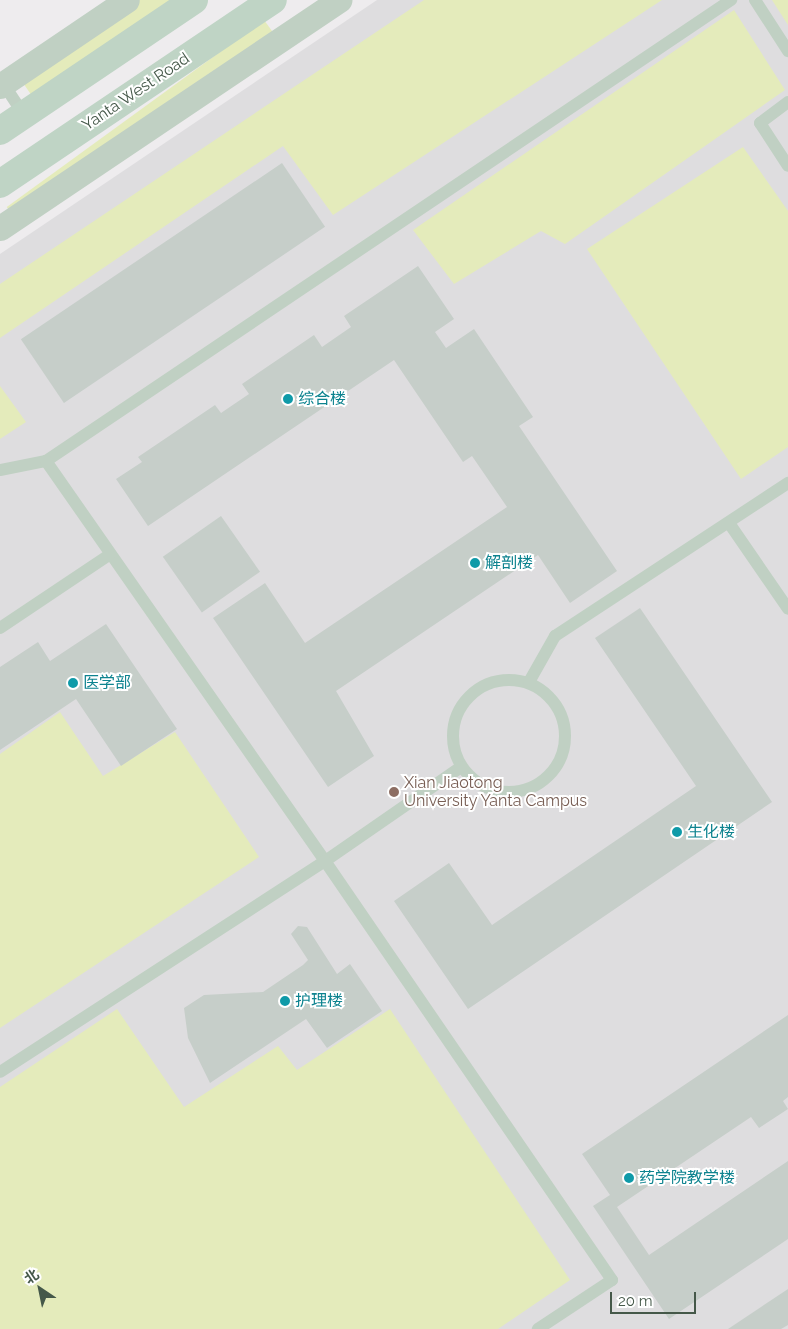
<!DOCTYPE html>
<meta charset="utf-8">
<style>
body{margin:0}
#map{position:relative;width:788px;height:1329px;overflow:hidden;background:#eeecee;font-family:Raleway,"Noto Sans SC",sans-serif}
div>[style]{position:absolute}
.education>*{inset:0;background:#dedddf}
.green>*{inset:0;background:#e4ebbb;transform-origin:0 0}
.building>*{inset:0;background:#c6cec9;transform-origin:0 0}
.service>*{height:12px;margin:-6px;padding:0 6px;transform-origin:6px;border-radius:6px;background:#c0d0c3}
.service>.ring{margin:-6px;padding:0;box-sizing:content-box;background:none;border:12px solid #c0d0c3;border-radius:50%}
.minor>*{height:25px;margin:-12.5px;padding:0 12.5px;transform-origin:12.5px;border-radius:12.5px;background:#c0d0c3}
.secondary>*{height:28px;margin:-14px;padding:0 14px;transform-origin:14px;border-radius:14px;background:#bfd4c5}
.dots>*{width:14px;height:14px;translate:-50% -50%;box-sizing:border-box;border:2px solid #fff;border-radius:50%}
span{translate:-50% -50%;white-space:nowrap;text-align:center;line-height:1.15;-webkit-text-stroke:4px #fff;paint-order:stroke}
.street-label{font-size:16px;color:#455849}
.culture-label{font-size:16px;color:#0d838f}
.left{translate:0 -50%;text-align:left}
.education-label{font-size:16px;color:#785e54}
.north{position:absolute;left:15px;top:1264px;width:50px;height:50px;-webkit-text-stroke:4px #fff;paint-order:stroke;rotate:326deg;font-size:14px;font-weight:700;line-height:20px;text-align:center;color:#455849}
.north::after{content:'';display:block;margin:auto;width:18px;height:22px;background:#455849;clip-path:polygon(50% 0,100% 100%,50% 72%,0 100%)}
.scale{position:absolute;left:610px;top:1292px;width:86px;height:22px;box-sizing:border-box;border:2px solid #455849;border-top:0;padding-left:6px;font-size:15px;line-height:18px;white-space:nowrap;color:#455849;-webkit-text-stroke:4px #fff;paint-order:stroke}
</style>
<div id="map">
<div class="education">
<i style="clip-path:polygon(377px 0,788px 0,788px 1329px,0 1329px,0 254px)"></i>
</div>
<div class="green">
<i style="clip-path:polygon(139px 0,174px 0,32px 96px,21px 80px)"></i>
<i style="clip-path:polygon(424px 0,662px 0,333px 215px,283px 146px,0 338px,0 284px)"></i>
<i style="clip-path:polygon(772px 0,788px 0,788px 25px)"></i>
<i style="clip-path:polygon(734px 10px,785px 90px,565px 244px,541px 231px,454px 284px,413px 230px)"></i>
<i style="left:264px;top:20px;width:19px;height:318px;rotate:54deg"></i>
<i style="clip-path:polygon(743px 147px,788px 211px,788px 447px,741px 479px,587px 249px)"></i>
<i style="clip-path:polygon(0 386px,26px 422px,0 439px)"></i>
<i style="clip-path:polygon(60px 712px,103px 776px,175px 732px,259px 857px,0 1028px,0 754px)"></i>
<i style="clip-path:polygon(117px 1009px,184px 1107px,278px 1046px,297px 1070px,390px 1009px,570px 1280px,498px 1329px,0 1329px,0 1087px)"></i>
</div>
<div class="building">
<i style="left:282px;top:163px;width:77px;height:315px;rotate:56deg"></i>
<i style="clip-path:polygon(418px 266px,454px 319px,435px 332px,446px 348px,474px 329px,533px 417px,519px 426px,617px 571px,570px 603px,538px 555px,336px 691px,374px 756px,328px 787px,213px 618px,265px 583px,305px 643px,507px 507px,472px 456px,463px 462px,394px 360px,148px 526px,116px 479px,142px 462px,138px 457px,215px 405px,221px 413px,249px 394px,242px 384px,314px 335px,322px 347px,351px 327px,344px 316px)"></i>
<i style="left:221px;top:516px;width:68px;height:71px;rotate:55deg"></i>
<i style="clip-path:polygon(640px 608px,772px 802px,468px 1009px,394px 901px,449px 863px,492px 925px,696px 786px,595px 638px)"></i>
<i style="clip-path:polygon(106px 624px,177px 729px,121px 766px,76px 699px,0 750px,0 667px,38px 642px,50px 661px)"></i>
<i style="clip-path:polygon(298px 926px,307px 927px,337px 974px,350px 964px,382px 1011px,327px 1048px,306px 1019px,210px 1083px,188px 1038px,184px 1008px,204px 995px,263px 992px,303px 965px,308px 960px,291px 934px)"></i>
<i style="clip-path:polygon(788px 1015px,788px 1097px,783px 1101px,788px 1109px,759px 1128px,751px 1117px,617px 1207px,649px 1255px,788px 1161px,788px 1239px,669px 1319px,593px 1206px,610px 1195px,582px 1154px)"></i>
<i style="clip-path:polygon(788px 1289px,788px 1325px,781px 1329px,728px 1329px)"></i>
</div>
<div class="service">
<i style="left:755px;top:0;width:61px;rotate:57.1deg"></i>
<i style="left:1px;top:80px;width:42px;rotate:56.7deg"></i>
<i style="left:788px;top:102px;width:35px;rotate:143deg"></i>
<i style="left:760px;top:123px;width:51px;rotate:56.9deg"></i>
<i style="left:46px;top:461px;width:826px;rotate:-33.94deg"></i>
<i style="left:0;top:470px;width:47px;rotate:-11.1deg"></i>
<i style="left:46px;top:461px;width:488px;rotate:55.1deg"></i>
<i style="left:325px;top:861px;width:387px;rotate:147deg"></i>
<i style="left:729px;top:523px;width:104px;rotate:55.5deg"></i>
<i style="left:0;top:628px;width:131px;rotate:-33.8deg"></i>
<i class="ring" style="left:453px;top:680px;width:100px;height:100px"></i>
<i style="left:529px;top:682px;width:53px;rotate:-60.5deg"></i>
<i style="left:555px;top:636px;width:279px;rotate:-33.3deg"></i>
<i style="left:461px;top:767px;width:165px;rotate:145.3deg"></i>
<i style="left:325px;top:861px;width:508px;rotate:55.59deg"></i>
<i style="left:612px;top:1280px;width:89px;rotate:146.5deg"></i>
</div>
<div class="minor">
<i style="left:0;top:86px;width:153px;rotate:-34.1deg"></i>
<i style="left:0;top:228px;width:409px;rotate:-33.9deg"></i>
</div>
<div class="secondary">
<i style="left:0;top:131px;width:234px;rotate:-34deg"></i>
<i style="left:0;top:184px;width:329px;rotate:-34deg"></i>
</div>
<div class="dots">
<i style="left:288px;top:399px;background:#0f9aa8"></i>
<i style="left:475px;top:563px;background:#0f9aa8"></i>
<i style="left:73px;top:683px;background:#0f9aa8"></i>
<i style="left:394px;top:792px;background:#8d6e63"></i>
<i style="left:677px;top:832px;background:#0f9aa8"></i>
<i style="left:285px;top:1001px;background:#0f9aa8"></i>
<i style="left:629px;top:1178px;background:#0f9aa8"></i>
</div>
<div class="street-label">
<span style="left:136px;top:92px;rotate:-34deg">Yanta West Road</span>
</div>
<div class="culture-label">
<span class="left" style="left:298px;top:399px">综合楼</span>
<span class="left" style="left:485px;top:563px">解剖楼</span>
<span class="left" style="left:83px;top:683px">医学部</span>
<span class="left" style="left:687px;top:832px">生化楼</span>
<span class="left" style="left:295px;top:1001px">护理楼</span>
<span class="left" style="left:639px;top:1178px">药学院教学楼</span>
</div>
<div class="education-label">
<span class="left" style="left:404px;top:792px">Xian Jiaotong<br>University Yanta Campus</span>
</div>
<div class="north">北</div>
<div class="scale">20 m</div>
</div>
